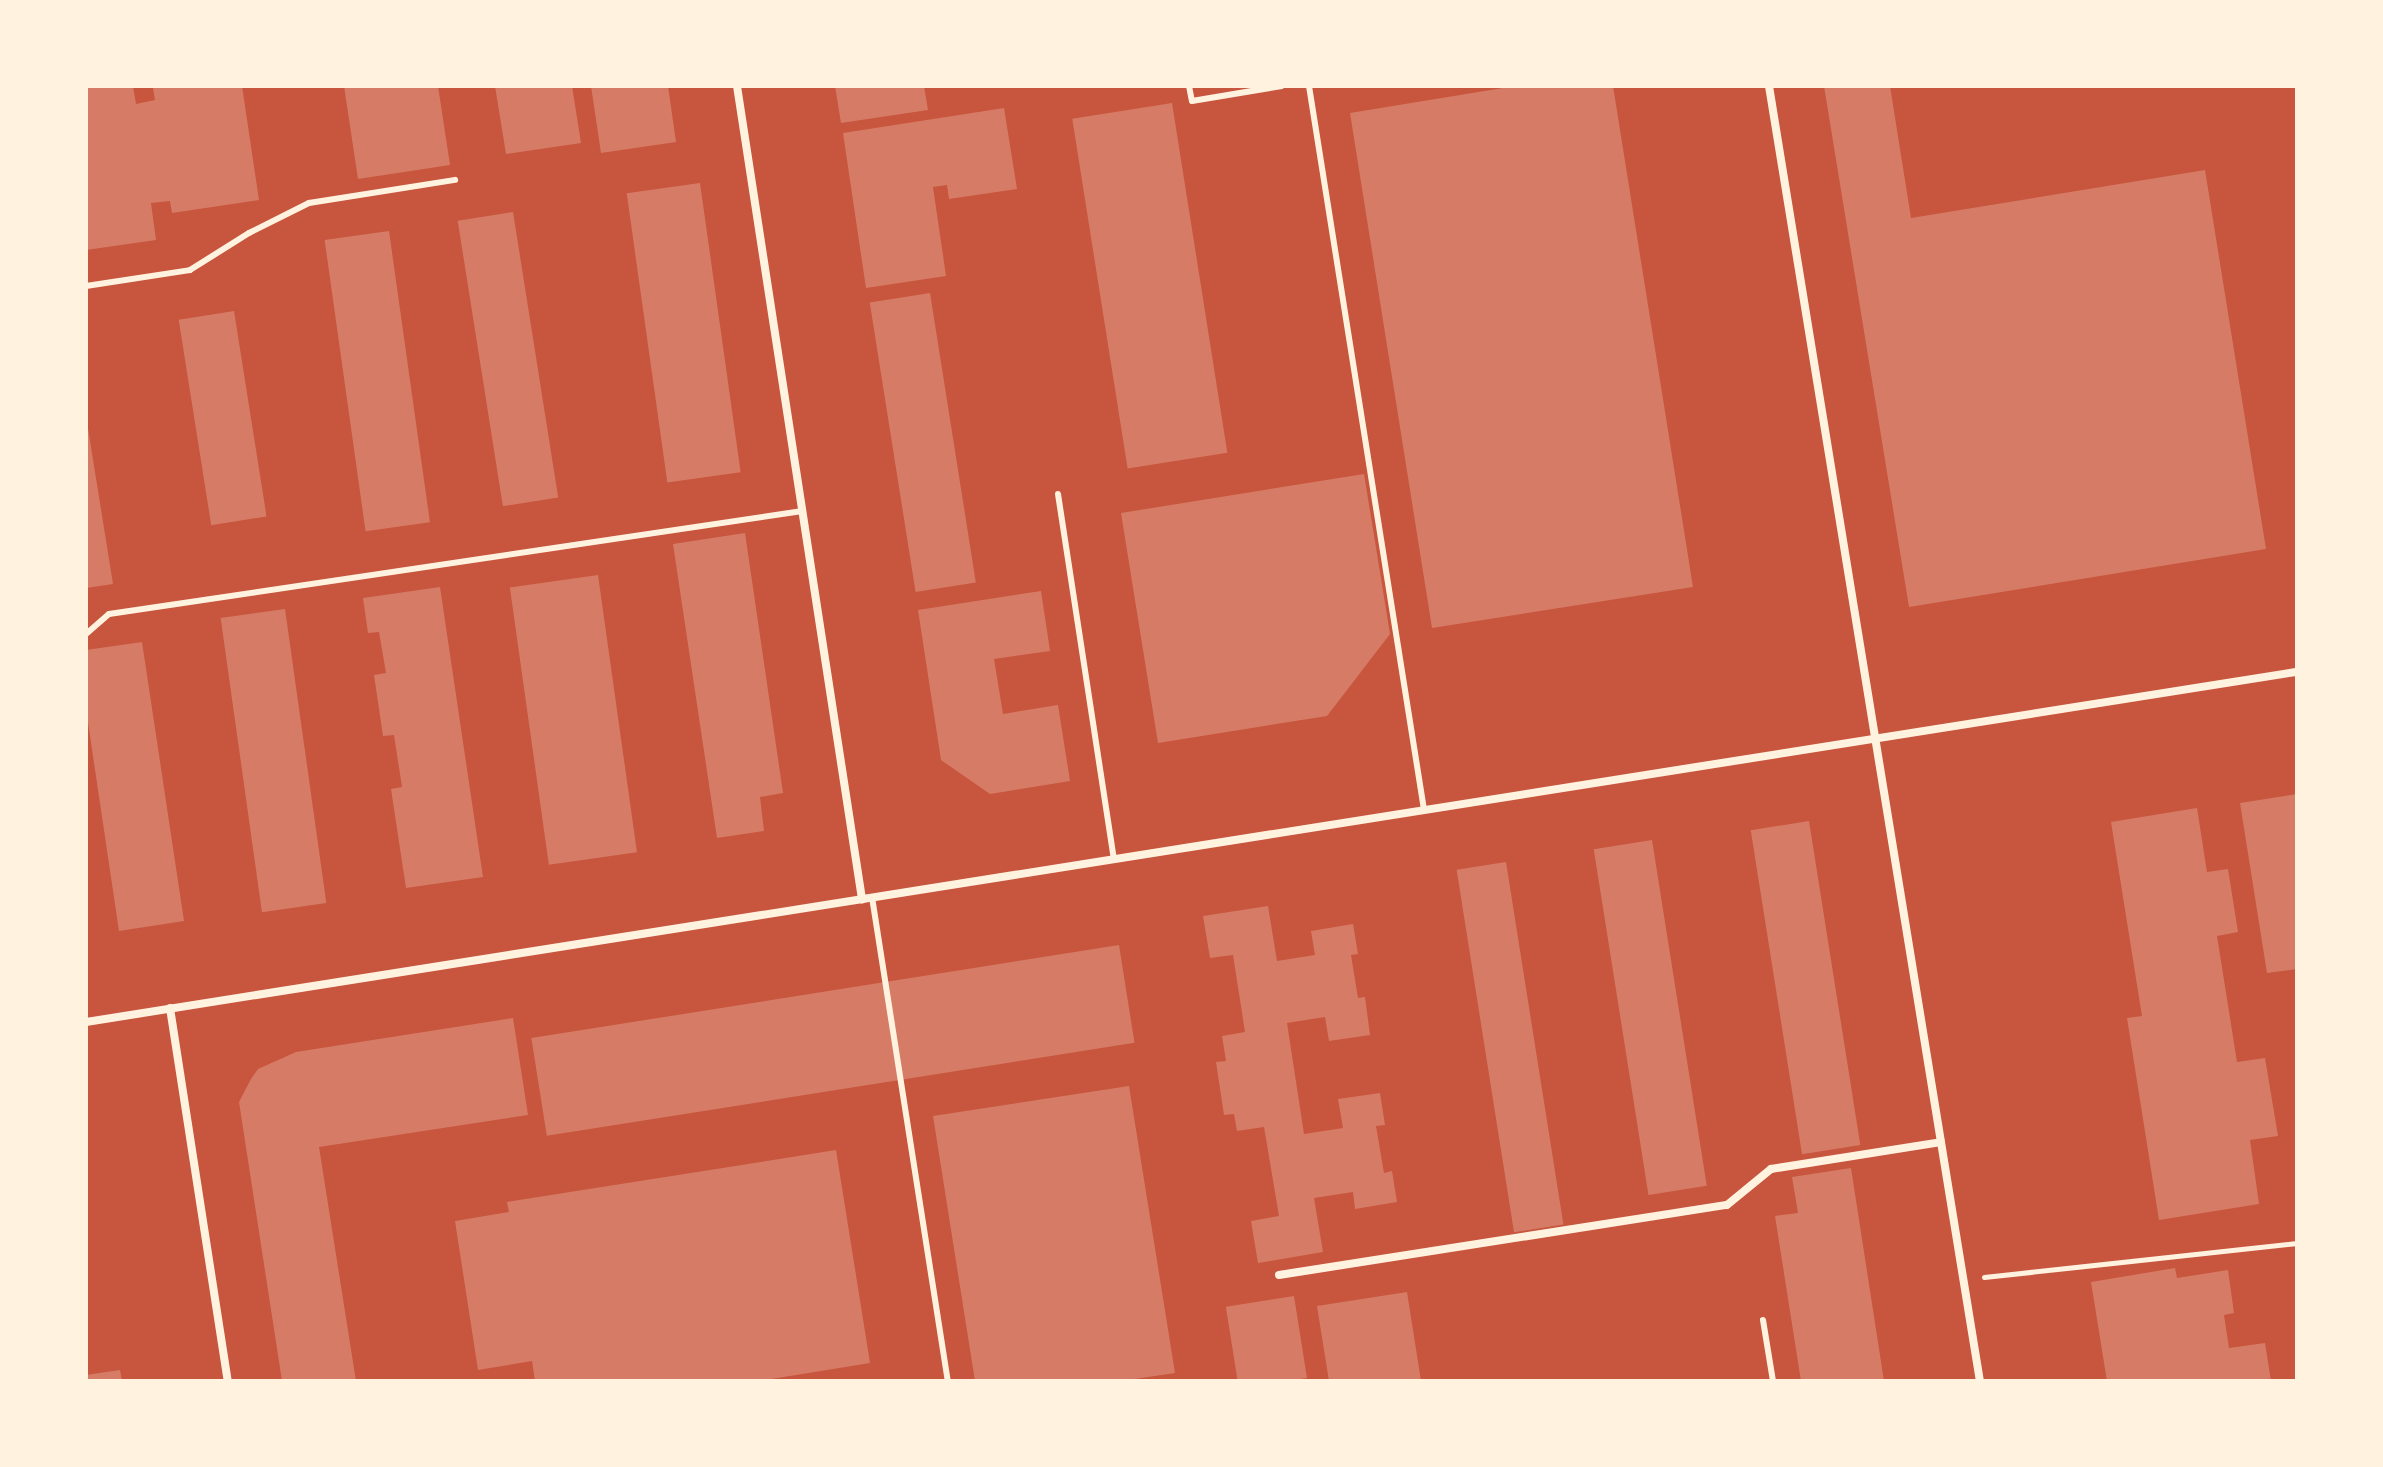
<!DOCTYPE html>
<style>
body{margin:0}
#map{position:relative;width:2383px;height:1467px;overflow:hidden;background:#c8553d;font-family:"Exo 2",sans-serif}
div>[style]{position:absolute}
.building>*{inset:0;background:#d67c66;transform-origin:0 0}
.path>*{height:5px;margin:-2.5px;padding:0 2.5px;transform-origin:2.5px;border-radius:2.5px;background:#fff3e0}
.service>*{height:6px;margin:-3px;padding:0 3px;transform-origin:3px;border-radius:3px;background:#fff3e0}
.minor>*{height:8px;margin:-4px;padding:0 4px;transform-origin:4px;border-radius:4px;background:#fff3e0}
span{translate:-50% -50%;white-space:nowrap;text-align:center;line-height:1.15;-webkit-text-stroke:7px #fff3e0;paint-order:stroke}
.frame{position:absolute;inset:0;border:88px solid #fff3e0;pointer-events:none}
</style>
<div id="map">
<div class="building">
<i style="clip-path:polygon(86px 86px,133px 86px,136px 104px,155px 100px,153px 88px,242px 86px,259px 200px,172px 213px,170px 201px,151px 203px,156px 240px,86px 250px)"></i>
<i style="clip-path:polygon(344px 86px,438px 86px,450px 165px,358px 179px)"></i>
<i style="clip-path:polygon(495px 86px,572px 86px,581px 143px,506px 154px)"></i>
<i style="clip-path:polygon(591px 86px,668px 86px,676px 142px,601px 153px)"></i>
<i style="clip-path:polygon(835px 86px,924px 86px,928px 110px,841px 123px)"></i>
<i style="clip-path:polygon(1515px 86px,1613px 86px,1693px 587px,1432px 628px,1350px 113px)"></i>
<i style="clip-path:polygon(1824px 86px,1890px 86px,1911px 218px,2205px 170px,2266px 549px,1909px 607px)"></i>
<i style="left:1172px;top:103px;width:354px;height:101px;rotate:81deg"></i>
<i style="clip-path:polygon(1004px 108px,1017px 189px,949px 199px,947px 185px,933px 187px,946px 276px,866px 288px,843px 133px)"></i>
<i style="left:700px;top:183px;width:292px;height:74px;rotate:82deg"></i>
<i style="left:513px;top:212px;width:289px;height:56px;rotate:81deg"></i>
<i style="left:389px;top:231px;width:294px;height:65px;rotate:82deg"></i>
<i style="left:930px;top:293px;width:293px;height:61px;rotate:81deg"></i>
<i style="left:234px;top:311px;width:208px;height:56px;rotate:81deg"></i>
<i style="clip-path:polygon(86px 416px,113px 584px,86px 588px)"></i>
<i style="clip-path:polygon(1364px 474px,1390px 634px,1327px 716px,1158px 743px,1121px 513px)"></i>
<i style="clip-path:polygon(745px 533px,783px 793px,760px 797px,764px 831px,717px 838px,673px 544px)"></i>
<i style="left:598px;top:575px;width:280px;height:89px;rotate:82deg"></i>
<i style="clip-path:polygon(440px 587px,483px 877px,406px 888px,391px 789px,402px 787px,394px 735px,383px 736px,374px 675px,386px 673px,379px 632px,368px 633px,363px 598px)"></i>
<i style="clip-path:polygon(1041px 591px,1050px 651px,994px 659px,1003px 714px,1058px 705px,1070px 781px,990px 794px,941px 760px,918px 610px)"></i>
<i style="left:285px;top:609px;width:297px;height:65px;rotate:82deg"></i>
<i style="clip-path:polygon(142px 642px,184px 921px,119px 931px,86px 709px,86px 650px)"></i>
<i style="clip-path:polygon(2297px 794px,2297px 969px,2267px 973px,2240px 803px)"></i>
<i style="clip-path:polygon(2197px 808px,2207px 872px,2228px 869px,2238px 932px,2217px 936px,2237px 1062px,2265px 1058px,2278px 1136px,2250px 1140px,2259px 1204px,2159px 1220px,2127px 1018px,2142px 1016px,2111px 822px)"></i>
<i style="left:1809px;top:821px;width:328px;height:59px;rotate:81deg"></i>
<i style="left:1652px;top:840px;width:350px;height:59px;rotate:81deg"></i>
<i style="left:1506px;top:862px;width:367px;height:50px;rotate:81deg"></i>
<i style="clip-path:polygon(1268px 906px,1277px 961px,1315px 955px,1311px 931px,1353px 924px,1358px 954px,1351px 955px,1358px 998px,1365px 997px,1370px 1035px,1329px 1041px,1325px 1017px,1287px 1023px,1304px 1134px,1343px 1128px,1338px 1099px,1380px 1093px,1385px 1125px,1376px 1126px,1384px 1173px,1392px 1171px,1397px 1202px,1355px 1209px,1353px 1192px,1314px 1198px,1323px 1252px,1258px 1263px,1251px 1221px,1279px 1216px,1264px 1127px,1237px 1131px,1234px 1114px,1224px 1115px,1216px 1062px,1226px 1061px,1222px 1036px,1245px 1032px,1233px 955px,1210px 958px,1203px 916px)"></i>
<i style="left:1119px;top:945px;width:99px;height:595px;rotate:81deg"></i>
<i style="clip-path:polygon(513px 1018px,528px 1115px,319px 1147px,356px 1381px,282px 1381px,239px 1102px,251px 1079px,258px 1069px,296px 1052px)"></i>
<i style="clip-path:polygon(1129px 1086px,1175px 1373px,1121px 1381px,975px 1381px,933px 1116px)"></i>
<i style="clip-path:polygon(836px 1150px,870px 1363px,759px 1381px,535px 1381px,532px 1361px,478px 1370px,455px 1221px,509px 1212px,507px 1202px)"></i>
<i style="clip-path:polygon(1851px 1168px,1884px 1381px,1801px 1381px,1775px 1216px,1798px 1213px,1792px 1177px)"></i>
<i style="clip-path:polygon(2175px 1268px,2177px 1278px,2228px 1270px,2234px 1313px,2224px 1315px,2229px 1348px,2265px 1343px,2271px 1381px,2107px 1381px,2091px 1282px)"></i>
<i style="clip-path:polygon(1407px 1292px,1421px 1381px,1329px 1381px,1317px 1306px)"></i>
<i style="left:1294px;top:1296px;width:83px;height:69px;rotate:81deg"></i>
<i style="clip-path:polygon(120px 1370px,122px 1381px,86px 1381px,86px 1375px)"></i>
</div>
<div class="path">
<i style="left:1984px;top:1277px;width:315px;rotate:-6.2deg"></i>
</div>
<div class="service">
<i style="left:1189px;top:86px;width:15px;rotate:79deg"></i>
<i style="left:1192px;top:101px;width:91px;rotate:-9.5deg"></i>
<i style="left:1309px;top:86px;width:733px;rotate:80.97deg"></i>
<i style="left:86px;top:286px;width:105px;rotate:-8.7deg"></i>
<i style="left:190px;top:270px;width:70px;rotate:-32.1deg"></i>
<i style="left:249px;top:233px;width:67px;rotate:-26.6deg"></i>
<i style="left:309px;top:203px;width:148px;rotate:-9deg"></i>
<i style="left:1058px;top:494px;width:369px;rotate:81.3deg"></i>
<i style="left:86px;top:634px;width:30px;rotate:-41deg"></i>
<i style="left:109px;top:614px;width:701px;rotate:-8.45deg"></i>
<i style="left:872px;top:897px;width:490px;rotate:81.1deg"></i>
<i style="left:1763px;top:1320px;width:62px;rotate:80.7deg"></i>
</div>
<div class="minor">
<i style="left:737px;top:86px;width:823px;rotate:81.26deg"></i>
<i style="left:1769px;top:86px;width:1312px;rotate:80.75deg"></i>
<i style="left:170px;top:1008px;width:377px;rotate:81.2deg"></i>
<i style="left:86px;top:1022px;width:2239px;rotate:-9deg"></i>
<i style="left:1279px;top:1275px;width:453px;rotate:-8.9deg"></i>
<i style="left:1727px;top:1205px;width:57px;rotate:-39.3deg"></i>
<i style="left:1771px;top:1169px;width:172px;rotate:-9deg"></i>
</div>
<div class="frame"></div>
</div>
